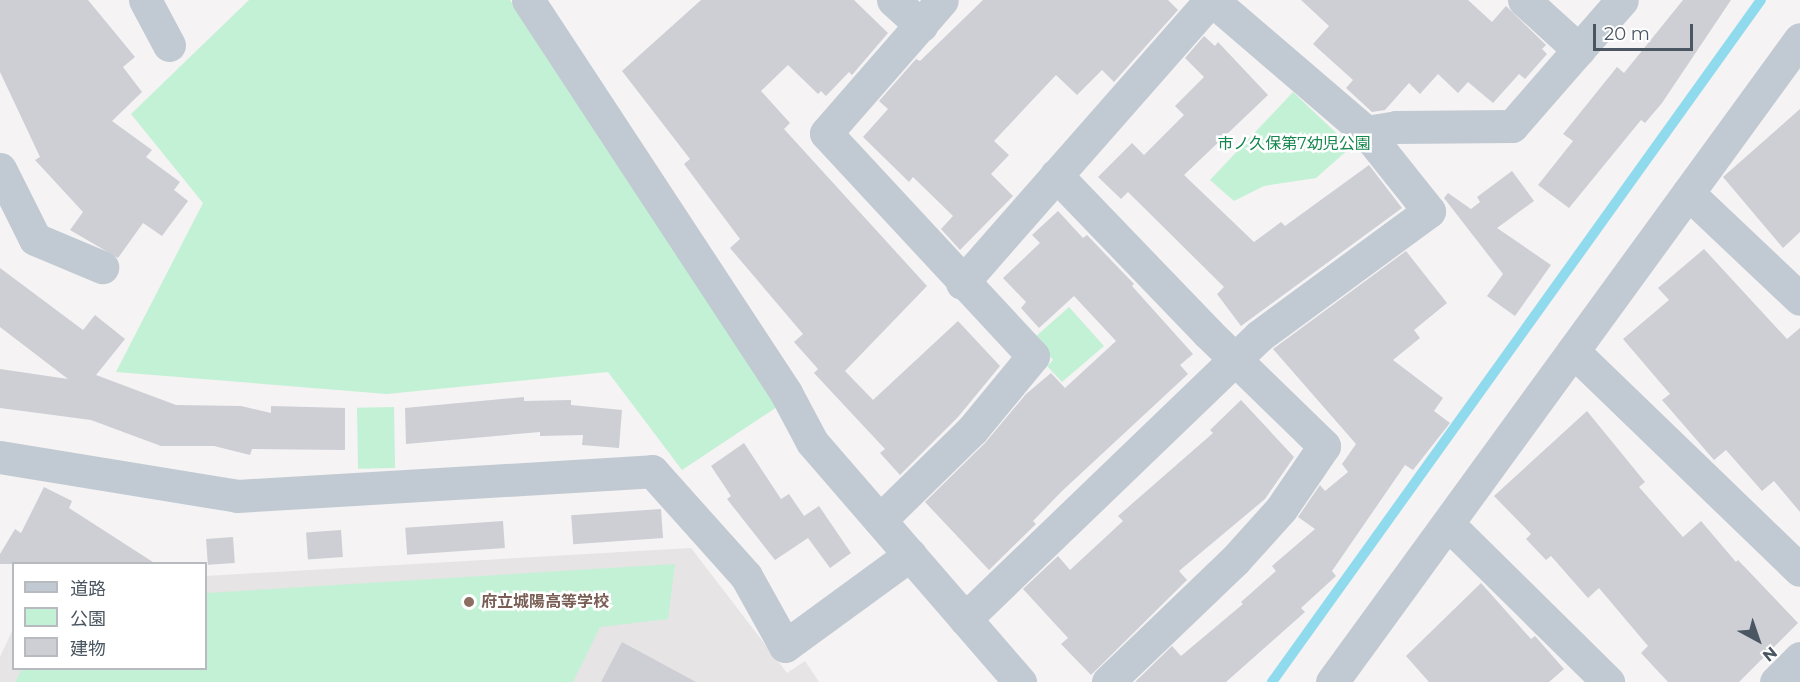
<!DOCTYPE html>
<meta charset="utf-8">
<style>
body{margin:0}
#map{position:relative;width:1800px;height:682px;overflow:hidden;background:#f5f3f3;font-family:Montserrat,"Noto Sans JP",sans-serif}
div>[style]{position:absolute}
.education>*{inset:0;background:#e6e4e5}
.green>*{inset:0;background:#c3f1d5;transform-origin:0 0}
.stream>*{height:10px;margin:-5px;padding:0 5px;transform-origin:5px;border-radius:5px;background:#90daee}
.building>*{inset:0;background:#cdcfd5;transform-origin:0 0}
.minor>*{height:33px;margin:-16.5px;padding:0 16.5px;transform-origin:16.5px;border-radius:16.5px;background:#c1cad2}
.dots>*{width:16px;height:16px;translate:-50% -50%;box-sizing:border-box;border:3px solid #fff;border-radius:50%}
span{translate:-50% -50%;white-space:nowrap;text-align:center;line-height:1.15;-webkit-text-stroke:5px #fff;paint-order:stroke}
.park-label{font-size:16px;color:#17864f}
.education-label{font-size:16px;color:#785e54;font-weight:700}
.left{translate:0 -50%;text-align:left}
.legend{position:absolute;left:12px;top:562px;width:195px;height:108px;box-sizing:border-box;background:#fff;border:2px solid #b7bbc0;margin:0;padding:8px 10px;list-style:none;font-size:18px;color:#4a5661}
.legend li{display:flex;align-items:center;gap:12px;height:30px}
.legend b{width:30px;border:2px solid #b7bbc0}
.north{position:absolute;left:1728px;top:610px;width:60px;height:60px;-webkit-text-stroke:4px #fff;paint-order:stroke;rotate:140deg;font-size:16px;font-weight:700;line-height:24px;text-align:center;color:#4a5661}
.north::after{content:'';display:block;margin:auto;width:21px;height:27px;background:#4a5661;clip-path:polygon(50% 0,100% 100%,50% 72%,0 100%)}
.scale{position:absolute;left:1593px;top:24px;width:100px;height:27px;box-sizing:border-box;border:3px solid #4a5661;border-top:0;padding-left:8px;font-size:18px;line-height:21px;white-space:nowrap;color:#4a5661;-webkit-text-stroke:4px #fff;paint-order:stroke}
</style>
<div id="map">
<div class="education">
<i style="clip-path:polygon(691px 548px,787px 673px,805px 661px,819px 682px,0 682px,0 657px,13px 629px,14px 668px,206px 668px,206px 576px)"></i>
</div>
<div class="green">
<i style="clip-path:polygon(249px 0,510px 0,780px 405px,682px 470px,608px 372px,387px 394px,116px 372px,203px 203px,131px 114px)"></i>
<i style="clip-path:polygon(1293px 92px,1351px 147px,1316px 178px,1264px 186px,1234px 201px,1210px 180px)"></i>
<i style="clip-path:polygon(1069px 307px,1104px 346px,1062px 382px,1047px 366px,1053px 360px,1034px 338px)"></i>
<i style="left:394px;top:407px;width:61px;height:37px;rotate:89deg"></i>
<i style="clip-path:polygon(675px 564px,668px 619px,600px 627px,573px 682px,15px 682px,22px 669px,206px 668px,206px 593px)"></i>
</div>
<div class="stream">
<i style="left:1272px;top:682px;width:839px;rotate:-54.36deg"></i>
</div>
<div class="building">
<i style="clip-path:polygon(0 0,88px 0,135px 57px,123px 67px,142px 92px,112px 121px,152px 150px,146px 157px,180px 182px,174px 190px,188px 201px,162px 236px,143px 223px,118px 258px,70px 230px,83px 212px,35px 160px,40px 157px,0 72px)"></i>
<i style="clip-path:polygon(701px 0,854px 0,888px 33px,852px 75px,849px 72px,826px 96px,821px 91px,818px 94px,788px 65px,761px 91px,790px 123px,784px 129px,927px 286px,845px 371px,873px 400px,958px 321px,1000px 366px,958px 417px,900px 475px,880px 453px,885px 449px,814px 373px,818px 369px,794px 342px,803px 334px,730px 248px,740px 239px,684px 164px,690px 159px,622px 71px)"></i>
<i style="clip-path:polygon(983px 0,1168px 0,1178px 10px,1114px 82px,1102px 70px,1077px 95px,1056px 75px,994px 141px,1009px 155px,991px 174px,1013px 196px,960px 250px,941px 229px,953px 216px,913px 177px,909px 182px,863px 137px,888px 109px,879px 101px,916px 59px,920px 61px)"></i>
<i style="clip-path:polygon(1301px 0,1468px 0,1492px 22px,1506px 6px,1546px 45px,1542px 49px,1547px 54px,1525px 79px,1519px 74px,1493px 103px,1468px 82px,1458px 93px,1438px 74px,1420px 94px,1409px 83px,1385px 110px,1372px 112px,1346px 88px,1353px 80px,1313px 44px,1329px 26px)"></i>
<i style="clip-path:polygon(1683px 0,1731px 0,1662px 103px,1645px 123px,1641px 120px,1569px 208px,1538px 185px,1573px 141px,1563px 134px,1617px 67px,1624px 73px)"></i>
<i style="clip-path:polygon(1204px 36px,1215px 46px,1218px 42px,1268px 95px,1184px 175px,1254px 242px,1281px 222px,1285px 226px,1369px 165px,1402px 208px,1241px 326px,1217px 294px,1224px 287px,1128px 192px,1121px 199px,1098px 177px,1132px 143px,1144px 155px,1184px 115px,1175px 106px,1204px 77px,1185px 58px)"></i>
<i style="clip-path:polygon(1800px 109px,1800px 232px,1783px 248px,1723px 177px)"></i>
<i style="clip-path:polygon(1512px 171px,1534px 201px,1497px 228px,1551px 265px,1515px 316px,1487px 296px,1503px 274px,1444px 198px,1448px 193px,1471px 209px,1480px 202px,1477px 197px)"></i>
<i style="clip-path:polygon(1058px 211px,1083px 238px,1087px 235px,1134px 284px,1132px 286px,1193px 354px,1180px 365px,1188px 374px,1061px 492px,1033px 521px,1036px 524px,989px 570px,925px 502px,985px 443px,1026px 394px,1051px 373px,1065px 388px,1116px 341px,1074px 296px,1039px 328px,1021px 308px,1026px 302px,1003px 278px,1040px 243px,1032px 235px)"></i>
<i style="clip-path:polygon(1704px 249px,1787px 339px,1800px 328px,1800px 512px,1774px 481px,1762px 491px,1726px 450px,1714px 460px,1662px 400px,1670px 394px,1623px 339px,1669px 300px,1658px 288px)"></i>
<i style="clip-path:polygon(1406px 251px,1447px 303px,1414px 330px,1420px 338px,1393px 360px,1443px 398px,1434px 411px,1450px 423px,1413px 470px,1405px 465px,1332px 571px,1336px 576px,1301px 608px,1305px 612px,1226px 682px,1135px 682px,1172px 646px,1181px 656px,1243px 604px,1241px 602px,1276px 571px,1272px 566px,1315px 529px,1298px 517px,1320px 485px,1325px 491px,1348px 472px,1342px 464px,1356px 444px,1273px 349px)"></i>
<i style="clip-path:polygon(0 268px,83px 330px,95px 315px,125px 339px,96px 375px,176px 405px,241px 406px,271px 413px,271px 406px,345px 408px,345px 450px,252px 449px,250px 455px,214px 446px,161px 446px,91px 420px,0 408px,0 369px,68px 379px,0 327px)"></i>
<i style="clip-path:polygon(524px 397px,524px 401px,571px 400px,571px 405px,622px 410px,619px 448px,582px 445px,583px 435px,540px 436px,540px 432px,406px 444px,405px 408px)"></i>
<i style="clip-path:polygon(1241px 400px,1294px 457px,1265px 499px,1179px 571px,1187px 580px,1091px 675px,1061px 644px,1068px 638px,1023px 589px,1058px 556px,1070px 570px,1123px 521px,1118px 516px,1213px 433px,1210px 430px)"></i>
<i style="clip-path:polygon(1587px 411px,1645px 482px,1639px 487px,1683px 537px,1701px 521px,1736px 562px,1738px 560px,1798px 623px,1739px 682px,1668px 682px,1641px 653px,1648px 646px,1599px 588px,1588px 598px,1551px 556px,1546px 560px,1526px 539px,1531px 534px,1494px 496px)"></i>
<i style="clip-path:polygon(744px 443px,781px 499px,789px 494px,804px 516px,819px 506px,851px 553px,830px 568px,808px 538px,775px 560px,727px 499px,731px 496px,711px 466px)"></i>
<i style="clip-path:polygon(44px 487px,72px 501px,69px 508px,156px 564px,0 564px,0 554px,15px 529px,21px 533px)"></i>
<i style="left:661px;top:509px;width:29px;height:90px;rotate:86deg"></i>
<i style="left:503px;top:521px;width:27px;height:98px;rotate:86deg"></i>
<i style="left:341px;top:530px;width:27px;height:35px;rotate:86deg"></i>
<i style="left:233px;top:537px;width:26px;height:27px;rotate:86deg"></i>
<i style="clip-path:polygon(1481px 583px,1531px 639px,1535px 636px,1564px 669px,1549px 682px,1429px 682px,1406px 656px)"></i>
<i style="clip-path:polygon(622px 642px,696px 682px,601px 682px)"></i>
</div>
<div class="minor">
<i style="left:145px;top:0;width:51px;rotate:61.9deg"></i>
<i style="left:528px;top:0;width:470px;rotate:56.7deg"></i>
<i style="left:786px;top:393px;width:55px;rotate:62deg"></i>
<i style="left:812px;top:442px;width:318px;rotate:49.1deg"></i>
<i style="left:893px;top:0;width:38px;rotate:42deg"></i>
<i style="left:1212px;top:0;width:203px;rotate:40.6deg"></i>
<i style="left:1366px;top:132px;width:30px;rotate:-9deg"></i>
<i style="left:1396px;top:127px;width:116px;rotate:-0.5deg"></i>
<i style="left:1512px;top:126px;width:167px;rotate:-48.9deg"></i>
<i style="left:1524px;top:0;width:74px;rotate:42.3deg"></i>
<i style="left:0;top:169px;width:78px;rotate:63.4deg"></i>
<i style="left:35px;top:239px;width:73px;rotate:22.7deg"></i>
<i style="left:1056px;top:175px;width:219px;rotate:46.1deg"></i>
<i style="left:1208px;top:333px;width:162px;rotate:44.2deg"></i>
<i style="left:1324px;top:446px;width:76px;rotate:124.3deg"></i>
<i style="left:1281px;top:509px;width:69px;rotate:132deg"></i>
<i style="left:1235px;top:560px;width:176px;rotate:136.2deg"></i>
<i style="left:1688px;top:193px;width:154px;rotate:43.4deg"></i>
<i style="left:962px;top:283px;width:377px;rotate:-48.7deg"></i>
<i style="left:1573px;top:351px;width:315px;rotate:44deg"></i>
<i style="left:0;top:457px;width:240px;rotate:9.3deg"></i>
<i style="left:237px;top:496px;width:416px;rotate:-3.4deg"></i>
<i style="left:652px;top:471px;width:141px;rotate:48.2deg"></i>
<i style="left:746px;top:576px;width:80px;rotate:60.9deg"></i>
<i style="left:785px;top:646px;width:155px;rotate:-36.1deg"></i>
<i style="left:880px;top:520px;width:129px;rotate:-44.4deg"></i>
<i style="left:972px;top:430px;width:96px;rotate:-50.5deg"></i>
<i style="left:1033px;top:356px;width:304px;rotate:-132.9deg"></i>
<i style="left:826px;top:133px;width:176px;rotate:-48.9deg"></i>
<i style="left:1448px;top:524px;width:225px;rotate:44.6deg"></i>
<i style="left:965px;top:619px;width:408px;rotate:-43.9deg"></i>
<i style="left:1259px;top:336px;width:211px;rotate:-36.3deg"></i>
<i style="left:1429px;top:211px;width:101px;rotate:-128.6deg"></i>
<i style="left:1332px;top:682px;width:795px;rotate:-53.95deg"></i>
<i style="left:1776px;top:682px;width:34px;rotate:-45deg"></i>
</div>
<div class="dots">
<i style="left:469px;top:602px;background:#8d6e63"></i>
</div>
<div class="park-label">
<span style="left:1294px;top:144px">市ノ久保第7幼児公園</span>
</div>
<div class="education-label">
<span class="left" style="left:481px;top:602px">府立城陽高等学校</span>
</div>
<ul class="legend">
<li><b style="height:8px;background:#c1cad2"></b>道路</li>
<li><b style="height:16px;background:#c3f1d5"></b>公園</li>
<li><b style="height:16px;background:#cdcfd5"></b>建物</li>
</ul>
<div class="north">N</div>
<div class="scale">20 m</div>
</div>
